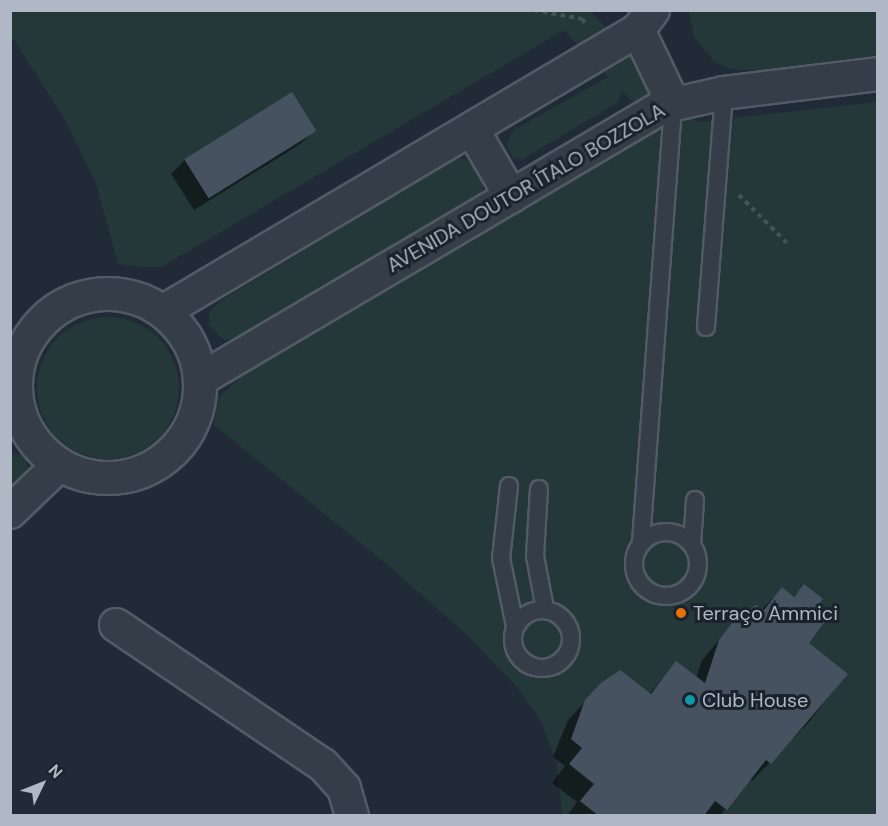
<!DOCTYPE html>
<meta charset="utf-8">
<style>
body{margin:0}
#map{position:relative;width:888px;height:826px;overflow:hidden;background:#212b37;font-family:"DM Sans",sans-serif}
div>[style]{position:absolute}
.green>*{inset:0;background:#243839}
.round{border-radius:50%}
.shadow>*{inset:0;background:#0007}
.building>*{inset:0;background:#475261;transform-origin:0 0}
.path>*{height:4px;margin-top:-2px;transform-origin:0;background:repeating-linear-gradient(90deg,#415456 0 4.5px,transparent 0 9px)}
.roads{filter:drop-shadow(2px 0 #525b65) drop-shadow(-2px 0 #525b65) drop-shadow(0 2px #525b65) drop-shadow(0 -2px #525b65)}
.service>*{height:16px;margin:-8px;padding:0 8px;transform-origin:8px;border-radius:8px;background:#353d48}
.service>.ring{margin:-8px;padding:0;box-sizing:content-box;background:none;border:16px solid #353d48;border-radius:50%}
.minor>*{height:32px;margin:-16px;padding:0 16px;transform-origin:16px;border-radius:16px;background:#353d48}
.minor>.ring{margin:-16px;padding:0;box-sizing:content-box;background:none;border:32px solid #353d48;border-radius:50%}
.dots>*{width:16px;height:16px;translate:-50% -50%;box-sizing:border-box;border:3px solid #1a222c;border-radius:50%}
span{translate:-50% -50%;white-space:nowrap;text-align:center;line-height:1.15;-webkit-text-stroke:6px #1a222c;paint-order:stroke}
.street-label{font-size:20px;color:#afb8c4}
.poi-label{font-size:20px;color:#afb8c4}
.left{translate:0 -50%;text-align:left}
.frame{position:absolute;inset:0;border:12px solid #afb8c4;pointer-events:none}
.north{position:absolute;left:12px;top:754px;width:60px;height:60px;-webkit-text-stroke:4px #1a222c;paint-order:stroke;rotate:47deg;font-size:16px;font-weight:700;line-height:24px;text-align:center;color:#afb8c4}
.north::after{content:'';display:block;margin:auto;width:21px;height:27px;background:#afb8c4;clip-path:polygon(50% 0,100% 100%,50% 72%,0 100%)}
</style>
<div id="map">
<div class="green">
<i style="clip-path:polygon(11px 10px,590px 11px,697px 122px,877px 102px,877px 815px,562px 815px,557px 764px,541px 721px,517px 687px,465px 633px,388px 565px,214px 425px,217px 399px,243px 375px,659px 129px,622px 91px,618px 102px,523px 159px,513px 158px,506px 144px,514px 130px,608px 77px,564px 30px,161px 267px,143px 267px,118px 264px,96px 183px,64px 118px,11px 35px)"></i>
<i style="clip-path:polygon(689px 11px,877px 11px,877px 55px,762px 71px,729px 69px,714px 61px,694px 37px)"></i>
<i style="clip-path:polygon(457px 158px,472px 160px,483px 174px,483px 190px,478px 196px,246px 336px,224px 340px,209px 326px,209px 312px,222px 300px)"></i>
<i class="round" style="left:37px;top:317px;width:142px;height:142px"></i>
<i style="clip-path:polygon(18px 454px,26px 459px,28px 471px,11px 488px,11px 455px)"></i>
</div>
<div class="shadow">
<i style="clip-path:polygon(314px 131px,299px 145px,194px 210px,171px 174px,185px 160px)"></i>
<i style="clip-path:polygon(804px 586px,812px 611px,807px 644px,846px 674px,809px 722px,752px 781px,749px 779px,720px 816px,567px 816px,577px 802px,552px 783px,565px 766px,553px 757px,568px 720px,586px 701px,649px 694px,677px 663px,696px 678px,702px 660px,736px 620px,761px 610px,782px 589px,793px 597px)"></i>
</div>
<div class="building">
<i style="left:292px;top:92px;width:46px;height:127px;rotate:58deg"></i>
<i style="clip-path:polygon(804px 584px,823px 599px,814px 610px,826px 620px,809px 643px,848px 674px,771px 764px,766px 760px,727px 810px,715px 801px,704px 816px,599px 816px,580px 801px,594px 784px,569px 764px,582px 748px,571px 739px,585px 700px,601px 683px,620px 670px,651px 694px,676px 661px,705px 683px,719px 640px,735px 619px,756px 605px,764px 610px,782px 587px,794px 597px)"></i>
</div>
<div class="path">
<i style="left:534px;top:10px;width:49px;rotate:10.6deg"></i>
<i style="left:582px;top:19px;width:9px;rotate:49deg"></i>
<i style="left:739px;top:195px;width:68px;rotate:45deg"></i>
</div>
<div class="roads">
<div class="service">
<i style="left:706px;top:327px;width:235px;rotate:-85.6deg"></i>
<i style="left:509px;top:486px;width:72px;rotate:96.3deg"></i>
<i style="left:501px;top:558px;width:69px;rotate:78.4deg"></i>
<i style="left:539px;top:489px;width:67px;rotate:93.4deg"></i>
<i style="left:535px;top:556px;width:54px;rotate:79.3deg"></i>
<i class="ring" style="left:634px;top:532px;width:48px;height:48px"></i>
<i style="left:641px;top:542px;width:440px;rotate:-85.8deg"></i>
<i style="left:692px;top:544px;width:44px;rotate:-86.1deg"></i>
<i class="ring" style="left:513px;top:610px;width:42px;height:42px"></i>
</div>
<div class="minor">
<i style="left:638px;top:30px;width:81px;rotate:64.4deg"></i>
<i style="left:472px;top:129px;width:78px;rotate:59.8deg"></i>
<i class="ring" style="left:16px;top:294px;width:152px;height:152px"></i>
<i style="left:164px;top:311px;width:551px;rotate:-30.66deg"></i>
<i style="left:638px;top:30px;width:25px;rotate:-53deg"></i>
<i style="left:201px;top:379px;width:535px;rotate:-30.54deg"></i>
<i style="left:662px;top:107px;width:64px;rotate:-12.7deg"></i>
<i style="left:724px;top:93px;width:155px;rotate:-7deg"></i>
<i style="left:10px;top:512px;width:68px;rotate:-43.8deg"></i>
<i style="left:116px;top:625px;width:250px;rotate:34.1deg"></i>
<i style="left:323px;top:765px;width:31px;rotate:48deg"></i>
<i style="left:344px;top:788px;width:29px;rotate:74deg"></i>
</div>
</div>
<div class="dots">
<i style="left:681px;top:613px;background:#e8710a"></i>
<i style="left:690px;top:700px;background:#0f9aa8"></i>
</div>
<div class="street-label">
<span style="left:526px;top:188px;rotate:-30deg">AVENIDA DOUTOR ÍTALO BOZZOLA</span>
</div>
<div class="poi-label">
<span class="left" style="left:693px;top:613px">Terraço Ammici</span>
<span class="left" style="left:702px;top:700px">Club House</span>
</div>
<div class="frame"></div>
<div class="north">N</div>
</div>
